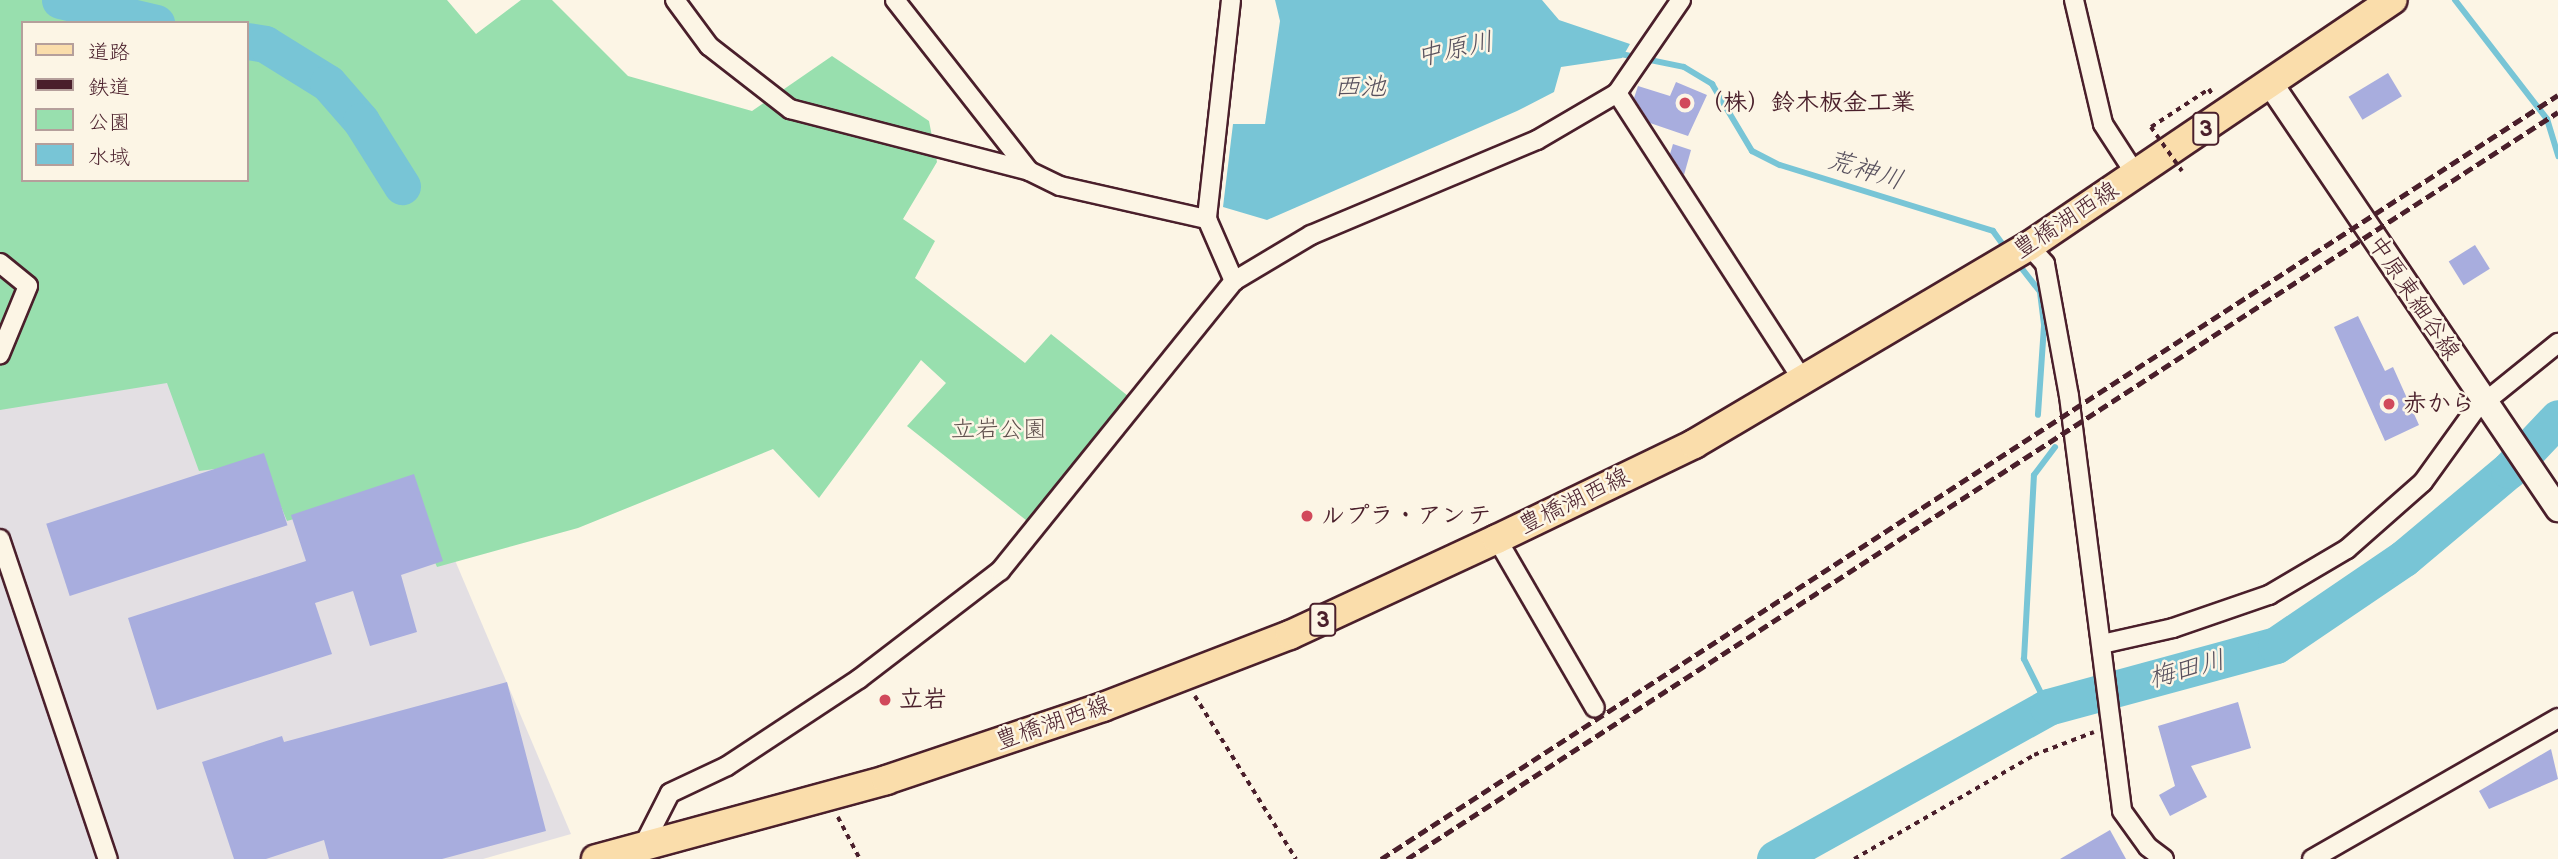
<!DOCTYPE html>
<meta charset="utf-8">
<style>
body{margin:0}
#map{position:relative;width:2558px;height:859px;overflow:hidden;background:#fcf5e5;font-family:"Balsamiq Sans","Klee One",sans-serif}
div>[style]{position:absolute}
.built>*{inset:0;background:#e3dfe3}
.green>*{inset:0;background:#98dfae}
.water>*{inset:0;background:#78c5d6}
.stream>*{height:6px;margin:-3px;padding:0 3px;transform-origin:3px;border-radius:3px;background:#78c5d6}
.river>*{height:37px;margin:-18.5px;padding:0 18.5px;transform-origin:18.5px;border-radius:18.5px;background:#78c5d6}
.building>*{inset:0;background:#a8adde;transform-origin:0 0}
.path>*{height:3.5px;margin-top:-1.75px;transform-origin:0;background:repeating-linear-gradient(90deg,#4a1f2b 0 5px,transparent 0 10px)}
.roads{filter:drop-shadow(2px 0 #4a1f2b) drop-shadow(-2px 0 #4a1f2b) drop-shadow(0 2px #4a1f2b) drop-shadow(0 -2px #4a1f2b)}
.street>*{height:18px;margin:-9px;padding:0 9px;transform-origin:9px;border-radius:9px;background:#fcf5e5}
.secondary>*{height:24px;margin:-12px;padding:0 12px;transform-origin:12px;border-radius:12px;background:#fcf5e5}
.primary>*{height:28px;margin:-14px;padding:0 14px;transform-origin:14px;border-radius:14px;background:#faddab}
.rail>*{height:5px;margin-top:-2.5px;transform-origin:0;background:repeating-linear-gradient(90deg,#4a1f2b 0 10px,transparent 0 15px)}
.path-bridge>*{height:3.5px;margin-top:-1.75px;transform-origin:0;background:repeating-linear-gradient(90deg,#4a1f2b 0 5px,transparent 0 10px)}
.dots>*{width:19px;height:19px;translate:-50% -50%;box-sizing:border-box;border:4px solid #fcf5e5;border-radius:50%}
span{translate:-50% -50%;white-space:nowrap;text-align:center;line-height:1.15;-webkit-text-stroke:5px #fcf5e5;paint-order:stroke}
.shield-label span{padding:2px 5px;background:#fcf5e5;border:2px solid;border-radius:5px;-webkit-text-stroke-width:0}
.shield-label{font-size:23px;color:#4a1f2b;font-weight:700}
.poi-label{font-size:24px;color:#4a1f2b;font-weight:700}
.left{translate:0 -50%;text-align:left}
.street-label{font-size:24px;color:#4a1f2b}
.park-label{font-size:24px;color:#5e4f4c}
.water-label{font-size:26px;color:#58515e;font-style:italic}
.legend{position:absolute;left:21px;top:21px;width:228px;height:161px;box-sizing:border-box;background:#fcf5e5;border:2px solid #b59f9b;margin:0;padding:9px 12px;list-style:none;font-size:21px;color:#4a1f2b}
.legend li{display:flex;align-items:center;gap:14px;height:35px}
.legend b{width:35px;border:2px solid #b59f9b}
</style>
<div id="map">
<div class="built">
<i style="clip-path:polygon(0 350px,185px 378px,415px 466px,571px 834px,483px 859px,0 859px)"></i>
</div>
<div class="green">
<i style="clip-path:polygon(evenodd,0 0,447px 0,476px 34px,521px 0,552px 0,628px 76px,752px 111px,832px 56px,929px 121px,937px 162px,903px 219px,935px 241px,915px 278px,1025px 363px,1051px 334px,1133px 400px,1031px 524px,907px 426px,946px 383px,921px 360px,819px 498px,773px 449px,578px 528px,437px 567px,403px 488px,287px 521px,263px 463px,199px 471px,167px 383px,0 410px,0 0,23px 23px,247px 23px,247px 180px,23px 180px,23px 23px)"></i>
</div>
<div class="water">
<i style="clip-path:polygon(1275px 0,1542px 0,1559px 20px,1630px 44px,1622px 58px,1561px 67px,1554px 92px,1517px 111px,1267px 220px,1223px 207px,1233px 124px,1265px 124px,1280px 21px)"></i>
</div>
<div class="stream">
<i style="left:2455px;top:0;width:150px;rotate:52.3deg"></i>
<i style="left:2547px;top:119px;width:39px;rotate:73deg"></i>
<i style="left:1616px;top:53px;width:69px;rotate:11.6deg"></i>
<i style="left:1684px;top:67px;width:33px;rotate:31deg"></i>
<i style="left:1712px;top:84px;width:78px;rotate:59.2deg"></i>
<i style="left:1752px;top:151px;width:31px;rotate:27deg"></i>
<i style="left:1780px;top:165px;width:223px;rotate:17.2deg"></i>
<i style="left:1993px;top:231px;width:24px;rotate:54deg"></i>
<i style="left:2016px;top:261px;width:39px;rotate:52deg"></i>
<i style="left:2040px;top:292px;width:34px;rotate:83deg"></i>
<i style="left:2044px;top:326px;width:89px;rotate:93.9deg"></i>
<i style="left:2048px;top:707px;width:54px;rotate:-116.6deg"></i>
<i style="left:2024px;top:659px;width:184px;rotate:-86.9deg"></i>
<i style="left:2034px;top:475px;width:35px;rotate:-53deg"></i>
</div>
<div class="river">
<i style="left:60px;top:0;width:99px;rotate:13.5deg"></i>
<i style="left:247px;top:41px;width:18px;rotate:9deg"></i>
<i style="left:265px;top:44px;width:74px;rotate:31.8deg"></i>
<i style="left:328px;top:83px;width:50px;rotate:49deg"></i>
<i style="left:361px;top:121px;width:77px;rotate:57.8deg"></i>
<i style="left:1775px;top:859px;width:312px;rotate:-29.1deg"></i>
<i style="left:2048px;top:707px;width:236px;rotate:-15.2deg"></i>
<i style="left:2276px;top:645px;width:155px;rotate:-34.2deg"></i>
<i style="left:2404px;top:558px;width:137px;rotate:-40deg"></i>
<i style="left:2509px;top:470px;width:71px;rotate:-46.7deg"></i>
</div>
<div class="building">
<i style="left:2388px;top:73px;width:27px;height:46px;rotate:59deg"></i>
<i style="clip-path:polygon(1676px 82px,1707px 95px,1688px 136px,1650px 123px,1634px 98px,1638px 86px,1670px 96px)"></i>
<i style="clip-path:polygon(1673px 144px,1691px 150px,1684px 175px,1670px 154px)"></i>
<i style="left:2475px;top:245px;width:28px;height:31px;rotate:58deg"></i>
<i style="clip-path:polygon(2358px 316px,2385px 371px,2393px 367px,2419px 425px,2385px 441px,2334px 327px)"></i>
<i style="left:264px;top:453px;width:76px;height:229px;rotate:72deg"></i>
<i style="clip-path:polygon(414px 474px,443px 561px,401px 575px,417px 632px,370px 646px,353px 591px,315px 603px,332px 654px,157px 710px,128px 618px,306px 561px,291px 515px)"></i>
<i style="clip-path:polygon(507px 682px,546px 831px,442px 859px,329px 859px,324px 840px,266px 859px,234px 859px,202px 762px,282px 736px,284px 742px)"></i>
<i style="clip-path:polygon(2238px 702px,2251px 748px,2191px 766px,2207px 797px,2170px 816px,2159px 795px,2175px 786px,2158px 726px)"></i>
<i style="clip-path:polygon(2551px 749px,2558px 779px,2489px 809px,2479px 791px)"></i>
<i style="clip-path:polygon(2110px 830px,2126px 859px,2060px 859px)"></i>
</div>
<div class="path">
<i style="left:2151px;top:127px;width:69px;rotate:-33.2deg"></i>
<i style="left:2209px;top:89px;width:6px;rotate:59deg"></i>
<i style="left:1195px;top:696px;width:192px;rotate:58.2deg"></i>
<i style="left:838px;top:817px;width:47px;rotate:62.4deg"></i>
<i style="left:1854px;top:859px;width:208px;rotate:-30deg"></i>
<i style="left:2034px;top:755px;width:64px;rotate:-21deg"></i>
</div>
<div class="roads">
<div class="street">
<i style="left:675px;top:0;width:57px;rotate:53.5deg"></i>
<i style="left:709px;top:46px;width:103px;rotate:37.9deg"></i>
<i style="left:790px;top:109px;width:247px;rotate:14.5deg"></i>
<i style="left:1029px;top:171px;width:34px;rotate:26deg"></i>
<i style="left:1060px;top:186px;width:151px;rotate:12.7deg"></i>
<i style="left:895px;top:0;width:217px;rotate:51.9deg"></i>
<i style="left:1231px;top:0;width:220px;rotate:96.3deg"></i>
<i style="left:1207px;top:219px;width:68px;rotate:66.5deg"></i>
<i style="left:2074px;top:0;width:127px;rotate:76.8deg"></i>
<i style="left:2103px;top:124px;width:61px;rotate:57.1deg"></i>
<i style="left:1617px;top:93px;width:341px;rotate:57.1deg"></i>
<i style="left:2029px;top:246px;width:24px;rotate:48deg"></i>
<i style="left:2045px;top:264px;width:134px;rotate:79.7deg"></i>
<i style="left:2069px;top:396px;width:418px;rotate:82.7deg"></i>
<i style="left:2122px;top:811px;width:44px;rotate:54.2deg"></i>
<i style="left:2148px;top:847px;width:20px;rotate:37deg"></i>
<i style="left:0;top:263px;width:36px;rotate:39deg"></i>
<i style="left:28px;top:286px;width:74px;rotate:112.4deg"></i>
<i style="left:0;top:539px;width:338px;rotate:71.4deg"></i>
<i style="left:1497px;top:539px;width:195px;rotate:59.9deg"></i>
<i style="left:2102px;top:644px;width:73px;rotate:-12.7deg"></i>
<i style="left:2173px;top:628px;width:102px;rotate:-19deg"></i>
<i style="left:2269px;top:595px;width:91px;rotate:-30.5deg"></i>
<i style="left:2347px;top:549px;width:101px;rotate:-41.4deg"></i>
<i style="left:2423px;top:482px;width:89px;rotate:-54.2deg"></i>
<i style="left:2475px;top:410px;width:107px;rotate:-38.9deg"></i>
<i style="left:643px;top:846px;width:59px;rotate:-63deg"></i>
<i style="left:670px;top:793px;width:63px;rotate:-25.3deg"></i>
<i style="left:727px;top:766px;width:158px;rotate:-33.4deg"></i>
<i style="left:859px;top:679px;width:178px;rotate:-37.5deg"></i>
<i style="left:1000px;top:571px;width:373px;rotate:-51.1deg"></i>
<i style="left:1234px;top:281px;width:90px;rotate:-30.9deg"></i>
<i style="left:1311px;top:235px;width:245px;rotate:-22.8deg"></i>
<i style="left:1537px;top:140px;width:93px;rotate:-30.4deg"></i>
<i style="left:1617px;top:93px;width:113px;rotate:-55.5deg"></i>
<i style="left:2312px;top:859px;width:284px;rotate:-29.8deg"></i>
</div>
<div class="secondary">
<i style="left:2272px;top:86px;width:511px;rotate:55.94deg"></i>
</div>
<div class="primary">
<i style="left:596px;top:859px;width:301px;rotate:-15.2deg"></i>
<i style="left:886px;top:780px;width:229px;rotate:-18.6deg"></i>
<i style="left:1103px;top:707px;width:200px;rotate:-21.1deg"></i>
<i style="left:1290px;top:635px;width:228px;rotate:-24.9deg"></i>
<i style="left:1497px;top:539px;width:219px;rotate:-25.7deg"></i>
<i style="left:1694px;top:444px;width:389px;rotate:-30.6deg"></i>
<i style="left:2029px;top:246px;width:439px;rotate:-34.1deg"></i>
</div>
</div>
<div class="rail">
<i style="left:1381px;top:859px;width:1403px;rotate:-32.99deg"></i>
<i style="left:1407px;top:859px;width:1372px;rotate:-32.98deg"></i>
</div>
<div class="path-bridge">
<i style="left:2151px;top:127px;width:54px;rotate:54.8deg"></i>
</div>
<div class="dots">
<i style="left:1685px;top:103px;background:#d1495b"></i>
<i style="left:2389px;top:404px;background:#d1495b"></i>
<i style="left:1307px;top:516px;background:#d1495b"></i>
<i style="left:885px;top:700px;background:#d1495b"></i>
</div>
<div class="shield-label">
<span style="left:2206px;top:129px">3</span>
<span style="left:1323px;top:620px">3</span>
</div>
<div class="poi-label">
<span class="left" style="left:1699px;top:103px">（株）鈴木板金工業</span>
<span class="left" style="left:2403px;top:404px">赤から</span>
<span class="left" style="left:1321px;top:516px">ルプラ・アンテ</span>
<span class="left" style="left:899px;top:700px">立岩</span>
</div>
<div class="street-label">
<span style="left:2066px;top:220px;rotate:-33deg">豊橋湖西線</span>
<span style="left:2414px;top:298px;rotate:56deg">中原東細谷線</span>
<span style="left:1574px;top:501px;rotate:-26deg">豊橋湖西線</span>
<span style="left:1053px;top:723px;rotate:-19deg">豊橋湖西線</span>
</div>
<div class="park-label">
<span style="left:999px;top:430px">立岩公園</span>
</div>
<div class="water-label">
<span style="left:1455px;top:50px;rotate:-12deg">中原川</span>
<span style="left:1360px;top:88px">西池</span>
<span style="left:1865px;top:171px;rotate:17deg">荒神川</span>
<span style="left:2187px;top:670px;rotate:-15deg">梅田川</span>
</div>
<ul class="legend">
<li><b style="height:9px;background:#faddab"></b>道路</li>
<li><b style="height:9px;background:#4a1f2b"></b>鉄道</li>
<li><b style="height:19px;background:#98dfae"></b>公園</li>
<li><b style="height:19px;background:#78c5d6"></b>水域</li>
</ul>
</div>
